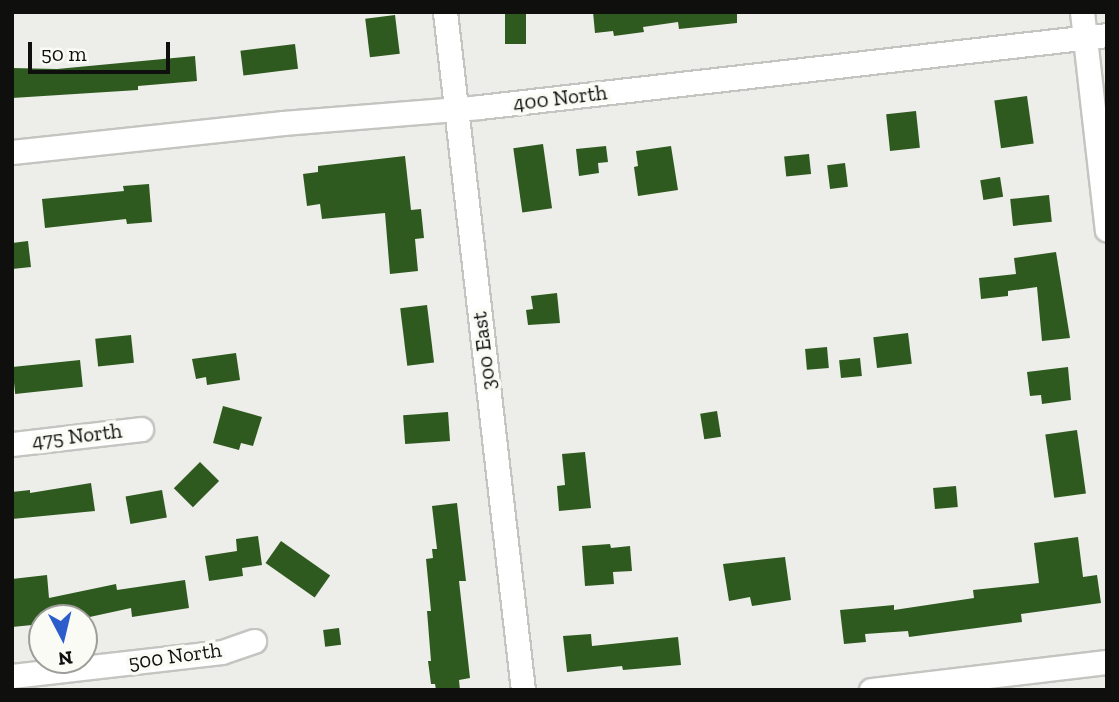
<!DOCTYPE html>
<style>
body{margin:0}
#map{position:relative;width:1119px;height:702px;overflow:hidden;background:#edede9;font-family:"Zilla Slab",serif}
div>[style]{position:absolute}
.building>*{inset:0;background:#2f5a1f;transform-origin:0 0}
.roads{filter:drop-shadow(2px 0 #c4c4c0) drop-shadow(-2px 0 #c4c4c0) drop-shadow(0 2px #c4c4c0) drop-shadow(0 -2px #c4c4c0)}
.minor>*{height:23px;margin:-11.5px;padding:0 11.5px;transform-origin:11.5px;border-radius:11.5px;background:#fff}
span{translate:-50% -50%;white-space:nowrap;text-align:center;line-height:1.15;-webkit-text-stroke:7px #fbfbf6;paint-order:stroke}
.street-label{font-size:21px;color:#0f0f0e}
.frame{position:absolute;inset:0;border:14px solid #0f0f0e;pointer-events:none}
.north{position:absolute;left:28px;top:604px;width:70px;height:70px;box-sizing:border-box;background:#fbfbf6;border:2px solid #9d9d99;border-radius:50%;rotate:173deg;font-size:19px;font-weight:700;line-height:28px;text-align:center;color:#0f0f0e}
.north::after{content:'';display:block;margin:auto;width:24px;height:32px;background:#2d5ccb;clip-path:polygon(50% 0,100% 100%,50% 72%,0 100%)}
.scale{position:absolute;left:28px;top:42px;width:142px;height:32px;box-sizing:border-box;border:4px solid #0f0f0e;border-top:0;padding-left:9px;font-size:21px;line-height:24px;white-space:nowrap;color:#0f0f0e;-webkit-text-stroke:5px #fbfbf6;paint-order:stroke}
</style>
<div id="map">
<div class="building">
<i style="left:505px;top:12px;width:21px;height:32px"></i>
<i style="clip-path:polygon(593px 12px,737px 12px,737px 23px,679px 29px,678px 22px,643px 27px,644px 32px,614px 36px,613px 31px,595px 33px)"></i>
<i style="left:395px;top:15px;width:39px;height:30px;rotate:83deg"></i>
<i style="left:295px;top:44px;width:25px;height:55px;rotate:83deg"></i>
<i style="clip-path:polygon(195px 56px,197px 81px,138px 86px,138px 90px,12px 98px,12px 68px,57px 69px)"></i>
<i style="left:1027px;top:96px;width:48px;height:33px;rotate:82deg"></i>
<i style="left:916px;top:111px;width:37px;height:30px;rotate:84deg"></i>
<i style="left:543px;top:144px;width:65px;height:30px;rotate:82deg"></i>
<i style="clip-path:polygon(606px 146px,608px 162px,598px 163px,599px 173px,579px 176px,576px 149px)"></i>
<i style="clip-path:polygon(671px 146px,678px 190px,638px 196px,634px 167px,638px 166px,636px 151px)"></i>
<i style="left:809px;top:154px;width:20px;height:25px;rotate:84deg"></i>
<i style="clip-path:polygon(405px 156px,411px 210px,421px 209px,424px 238px,415px 239px,418px 271px,390px 274px,385px 213px,322px 219px,320px 204px,307px 206px,303px 174px,318px 172px,318px 166px)"></i>
<i style="left:845px;top:163px;width:24px;height:18px;rotate:83deg"></i>
<i style="left:1000px;top:177px;width:20px;height:20px;rotate:81deg"></i>
<i style="clip-path:polygon(149px 184px,152px 222px,127px 224px,126px 219px,45px 228px,42px 199px,124px 191px,123px 186px)"></i>
<i style="left:1049px;top:195px;width:27px;height:39px;rotate:84deg"></i>
<i style="clip-path:polygon(28px 241px,31px 267px,12px 269px,12px 243px)"></i>
<i style="clip-path:polygon(1056px 252px,1070px 338px,1042px 341px,1037px 287px,1008px 291px,1008px 296px,981px 299px,979px 278px,1016px 274px,1014px 258px)"></i>
<i style="clip-path:polygon(557px 293px,560px 323px,528px 325px,526px 310px,533px 309px,531px 296px)"></i>
<i style="left:427px;top:305px;width:58px;height:27px;rotate:83deg"></i>
<i style="left:908px;top:333px;width:31px;height:35px;rotate:83deg"></i>
<i style="left:131px;top:335px;width:28px;height:36px;rotate:84deg"></i>
<i style="left:827px;top:347px;width:21px;height:22px;rotate:85deg"></i>
<i style="clip-path:polygon(236px 353px,240px 380px,207px 385px,206px 377px,196px 379px,192px 359px)"></i>
<i style="left:860px;top:358px;width:18px;height:21px;rotate:84deg"></i>
<i style="left:80px;top:360px;width:27px;height:68px;rotate:84deg"></i>
<i style="clip-path:polygon(1068px 367px,1071px 400px,1042px 404px,1041px 395px,1030px 396px,1027px 372px)"></i>
<i style="clip-path:polygon(223px 406px,262px 417px,253px 446px,241px 443px,239px 450px,213px 443px)"></i>
<i style="left:717px;top:411px;width:26px;height:17px;rotate:81deg"></i>
<i style="left:448px;top:412px;width:29px;height:45px;rotate:86deg"></i>
<i style="left:1077px;top:430px;width:64px;height:32px;rotate:82deg"></i>
<i style="clip-path:polygon(585px 452px,591px 508px,559px 511px,557px 486px,565px 485px,562px 454px)"></i>
<i style="left:200px;top:462px;width:27px;height:37px;rotate:45deg"></i>
<i style="clip-path:polygon(91px 483px,95px 511px,12px 519px,12px 492px,30px 490px,30px 493px)"></i>
<i style="left:956px;top:486px;width:21px;height:23px;rotate:85deg"></i>
<i style="left:162px;top:490px;width:28px;height:37px;rotate:80deg"></i>
<i style="clip-path:polygon(457px 503px,466px 581px,459px 581px,470px 678px,459px 680px,460px 690px,436px 690px,435px 684px,431px 684px,428px 661px,431px 661px,427px 611px,431px 611px,426px 559px,433px 558px,432px 549px,437px 549px,432px 506px)"></i>
<i style="clip-path:polygon(258px 536px,262px 565px,242px 568px,243px 576px,209px 581px,205px 556px,237px 551px,236px 539px)"></i>
<i style="clip-path:polygon(1078px 537px,1083px 577px,1097px 575px,1101px 603px,1021px 614px,1022px 622px,909px 637px,908px 631px,865px 634px,866px 642px,844px 644px,840px 610px,894px 605px,894px 610px,974px 598px,973px 590px,1039px 583px,1034px 543px)"></i>
<i style="left:281px;top:541px;width:60px;height:27px;rotate:35deg"></i>
<i style="clip-path:polygon(610px 544px,611px 548px,630px 546px,632px 571px,613px 572px,614px 584px,585px 586px,582px 546px)"></i>
<i style="clip-path:polygon(785px 557px,791px 600px,752px 606px,750px 597px,729px 601px,723px 564px)"></i>
<i style="clip-path:polygon(47px 575px,49px 598px,116px 584px,117px 590px,185px 580px,189px 608px,132px 617px,131px 608px,85px 618px,42px 618px,42px 624px,12px 627px,12px 579px)"></i>
<i style="left:339px;top:628px;width:17px;height:16px;rotate:83deg"></i>
<i style="clip-path:polygon(591px 634px,592px 646px,678px 637px,681px 665px,623px 670px,622px 666px,567px 672px,563px 636px)"></i>
</div>
<div class="roads">
<div class="minor">
<i style="left:445px;top:12px;width:682px;rotate:83.44deg"></i>
<i style="left:1082px;top:12px;width:219px;rotate:83.5deg"></i>
<i style="left:12px;top:152px;width:273px;rotate:-6.1deg"></i>
<i style="left:283px;top:123px;width:198px;rotate:-4.6deg"></i>
<i style="left:480px;top:107px;width:631px;rotate:-6.55deg"></i>
<i style="left:12px;top:444px;width:130px;rotate:-6.6deg"></i>
<i style="left:12px;top:676px;width:211px;rotate:-6.5deg"></i>
<i style="left:222px;top:652px;width:34px;rotate:-19deg"></i>
<i style="left:871px;top:690px;width:238px;rotate:-6.8deg"></i>
</div>
</div>
<div class="street-label">
<span style="left:560px;top:98px;rotate:-7deg">400 North</span>
<span style="left:484px;top:351px;rotate:-97deg">300 East</span>
<span style="left:77px;top:436px;rotate:-7deg">475 North</span>
<span style="left:175px;top:656px;rotate:-8deg">500 North</span>
</div>
<div class="frame"></div>
<div class="north">N</div>
<div class="scale">50 m</div>
</div>
